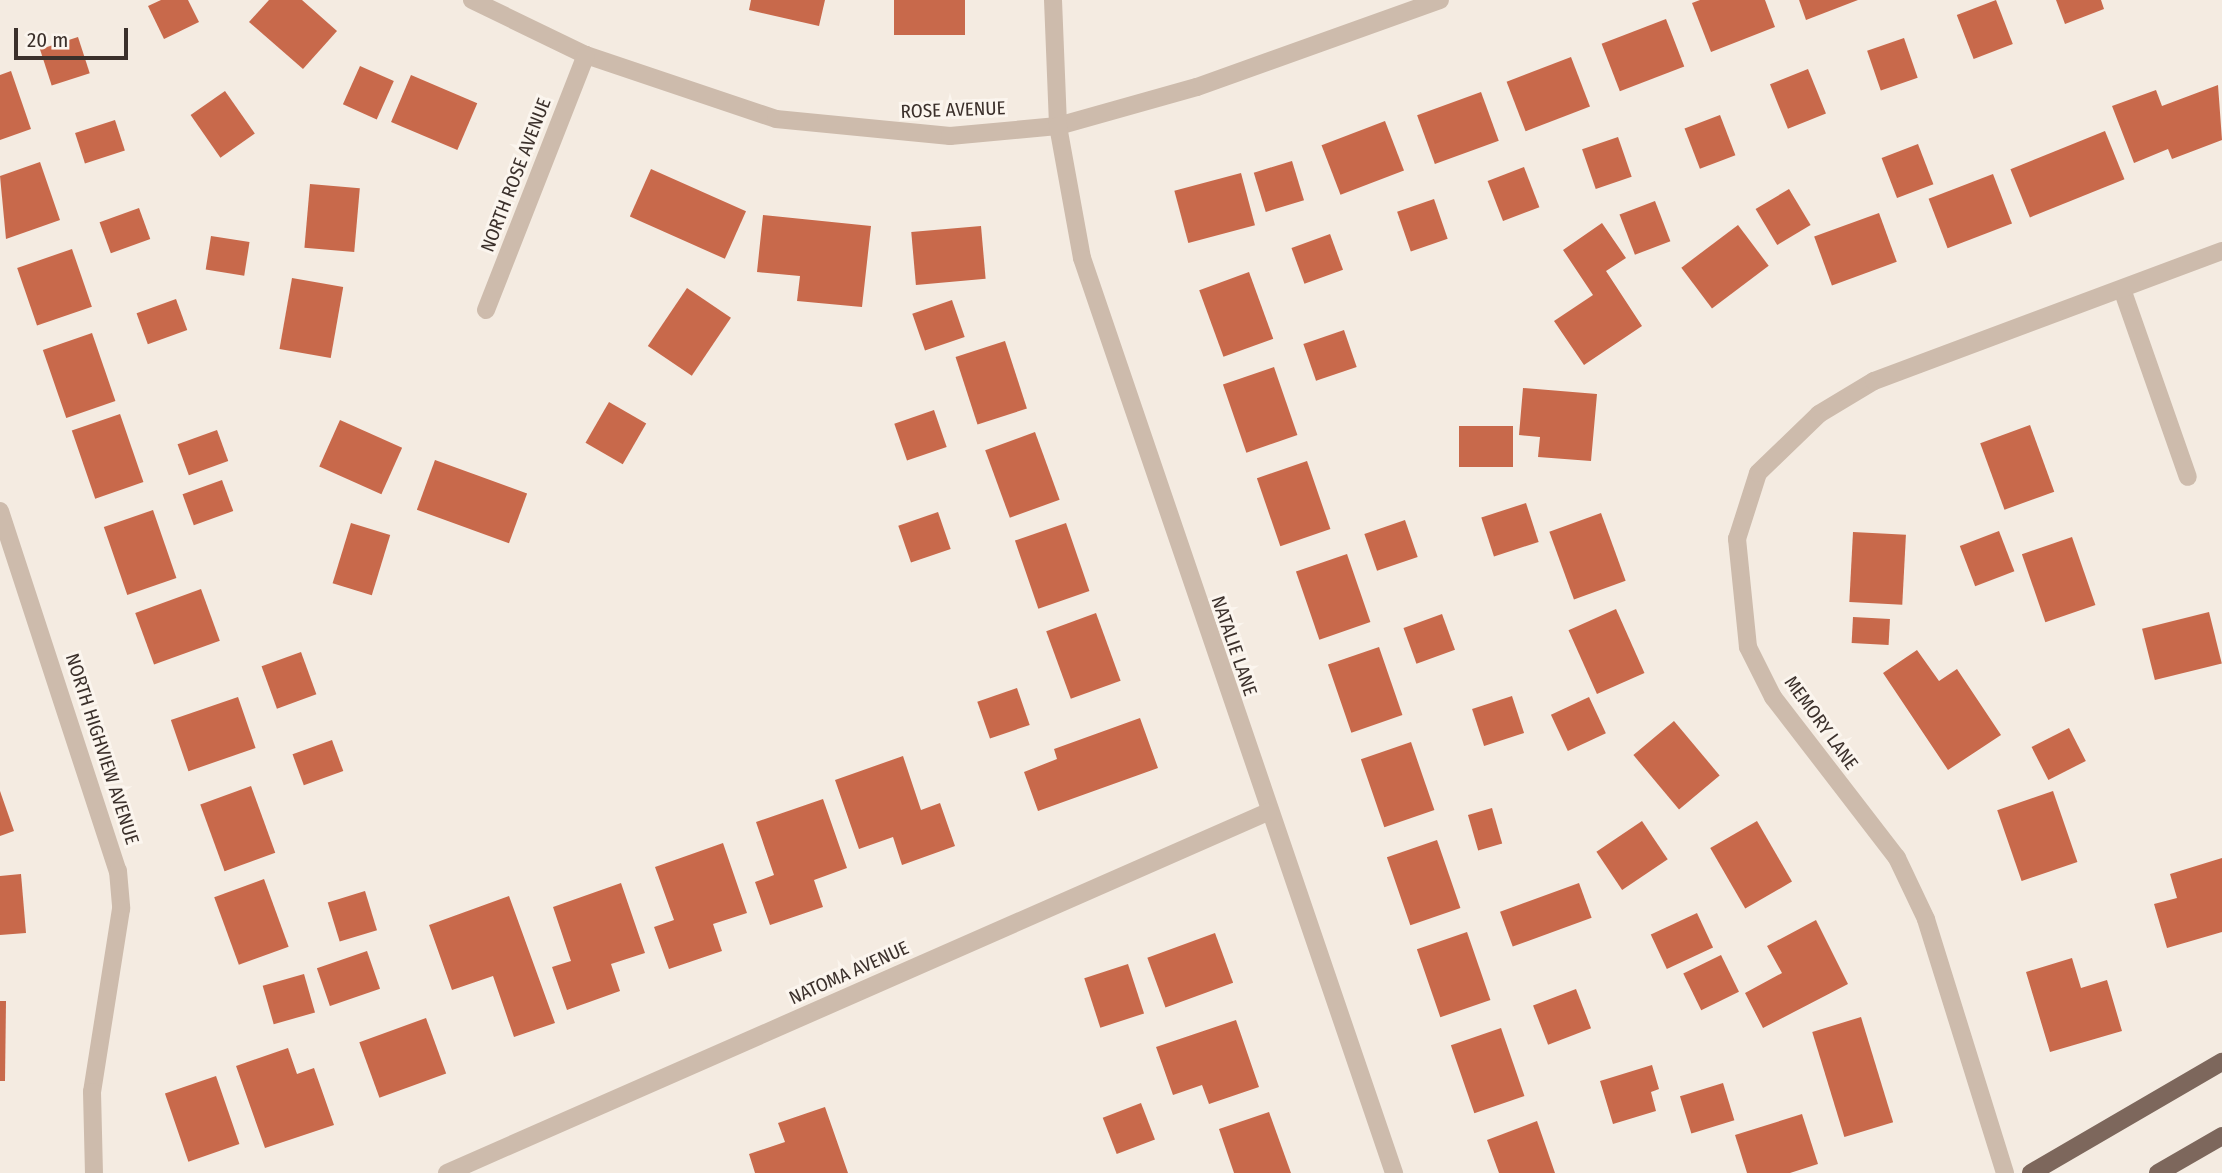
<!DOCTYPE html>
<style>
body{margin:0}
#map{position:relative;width:2222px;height:1173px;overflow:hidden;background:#f4ebe1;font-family:"Fira Sans Condensed",sans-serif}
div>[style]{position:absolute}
.building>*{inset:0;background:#c8694b;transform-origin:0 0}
.minor>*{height:18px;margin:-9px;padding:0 9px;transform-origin:9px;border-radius:9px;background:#cdbbac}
.major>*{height:18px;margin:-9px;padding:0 9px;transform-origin:9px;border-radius:9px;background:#7d675c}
span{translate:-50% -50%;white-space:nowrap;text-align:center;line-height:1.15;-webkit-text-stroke:6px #fbf5ee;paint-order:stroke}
.street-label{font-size:19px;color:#3b302b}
.scale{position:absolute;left:14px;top:28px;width:114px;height:32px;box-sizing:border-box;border:4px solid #3b302b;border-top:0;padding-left:9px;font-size:21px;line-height:24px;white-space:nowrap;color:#3b302b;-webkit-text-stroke:5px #fbf5ee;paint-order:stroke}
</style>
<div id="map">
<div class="building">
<i style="clip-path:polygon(161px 0,188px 0,199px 22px,164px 39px,148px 6px)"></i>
<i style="clip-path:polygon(269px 0,302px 0,337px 31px,303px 69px,249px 22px)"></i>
<i style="clip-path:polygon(751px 0,825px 0,819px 26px,749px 10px)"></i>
<i style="left:894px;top:0;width:71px;height:35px"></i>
<i style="clip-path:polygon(1700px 0,1765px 0,1775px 27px,1711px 52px,1692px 3px)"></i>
<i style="clip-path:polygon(1799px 0,1858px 0,1806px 20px)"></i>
<i style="left:1996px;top:0;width:47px;height:42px;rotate:69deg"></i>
<i style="clip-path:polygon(2056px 0,2101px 0,2104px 9px,2065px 24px)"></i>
<i style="left:1666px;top:19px;width:51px;height:69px;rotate:69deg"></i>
<i style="left:78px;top:37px;width:38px;height:40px;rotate:72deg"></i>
<i style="left:1904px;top:38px;width:42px;height:39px;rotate:71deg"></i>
<i style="left:1571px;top:57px;width:53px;height:69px;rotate:69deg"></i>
<i style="left:360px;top:66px;width:37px;height:42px;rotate:24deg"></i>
<i style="left:1808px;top:69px;width:48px;height:41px;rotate:68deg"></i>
<i style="clip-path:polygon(11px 71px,31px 129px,0 140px,0 75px)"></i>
<i style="left:411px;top:75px;width:72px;height:51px;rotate:23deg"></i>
<i style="clip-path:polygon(2218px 85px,2222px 140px,2172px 159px,2168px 149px,2134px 163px,2112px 106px,2156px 90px,2162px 106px)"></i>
<i style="left:225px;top:91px;width:52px;height:42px;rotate:55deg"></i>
<i style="left:1481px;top:92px;width:52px;height:68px;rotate:70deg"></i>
<i style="left:1720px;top:115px;width:43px;height:38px;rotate:69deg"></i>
<i style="left:115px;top:120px;width:32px;height:42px;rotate:72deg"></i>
<i style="left:1385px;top:121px;width:53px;height:68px;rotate:69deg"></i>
<i style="left:2105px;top:131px;width:52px;height:102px;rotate:68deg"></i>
<i style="left:1618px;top:137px;width:42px;height:38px;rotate:71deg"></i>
<i style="left:1918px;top:144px;width:43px;height:39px;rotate:69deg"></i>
<i style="left:1292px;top:161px;width:41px;height:40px;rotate:73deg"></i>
<i style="clip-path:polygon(40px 162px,60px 220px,6px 239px,0 176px)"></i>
<i style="left:1524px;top:167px;width:43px;height:39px;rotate:69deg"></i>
<i style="left:651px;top:169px;width:104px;height:52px;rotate:24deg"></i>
<i style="left:1241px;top:173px;width:54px;height:69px;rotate:75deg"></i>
<i style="left:1993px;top:174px;width:53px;height:69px;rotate:69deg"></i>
<i style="left:310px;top:184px;width:50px;height:64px;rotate:5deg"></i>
<i style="left:1789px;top:189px;width:42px;height:39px;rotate:59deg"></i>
<i style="left:1434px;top:199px;width:42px;height:39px;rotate:71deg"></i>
<i style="left:1655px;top:201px;width:43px;height:38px;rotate:69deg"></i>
<i style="left:139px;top:208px;width:33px;height:42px;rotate:70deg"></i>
<i style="left:1879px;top:213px;width:52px;height:69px;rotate:70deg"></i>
<i style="clip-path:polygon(763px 215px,871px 226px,862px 307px,797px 301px,800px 276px,757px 272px)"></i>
<i style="clip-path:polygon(1602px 223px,1626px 258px,1606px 271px,1642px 326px,1584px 365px,1554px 321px,1593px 295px,1563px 250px)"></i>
<i style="left:1738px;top:225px;width:51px;height:71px;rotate:53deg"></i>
<i style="left:981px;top:226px;width:53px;height:70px;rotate:85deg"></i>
<i style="left:1330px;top:234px;width:38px;height:41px;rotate:70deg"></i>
<i style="left:211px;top:236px;width:39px;height:34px;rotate:9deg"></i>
<i style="left:72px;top:249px;width:61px;height:58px;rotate:71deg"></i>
<i style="left:1249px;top:272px;width:71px;height:53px;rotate:70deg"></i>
<i style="left:292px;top:278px;width:52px;height:72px;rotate:10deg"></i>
<i style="left:687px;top:288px;width:53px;height:70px;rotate:34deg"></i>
<i style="left:176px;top:299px;width:33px;height:42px;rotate:70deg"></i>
<i style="left:952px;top:300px;width:39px;height:42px;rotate:71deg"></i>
<i style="left:1344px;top:330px;width:39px;height:43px;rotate:71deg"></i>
<i style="left:92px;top:333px;width:72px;height:52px;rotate:71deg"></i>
<i style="left:1005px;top:341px;width:71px;height:52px;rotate:72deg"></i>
<i style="left:1274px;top:367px;width:72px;height:54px;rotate:71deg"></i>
<i style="clip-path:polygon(1523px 388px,1597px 394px,1591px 461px,1538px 457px,1540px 437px,1519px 435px)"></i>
<i style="left:609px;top:402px;width:43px;height:47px;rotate:30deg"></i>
<i style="left:934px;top:410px;width:39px;height:42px;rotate:71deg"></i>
<i style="left:120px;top:414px;width:72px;height:51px;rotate:71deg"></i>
<i style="left:340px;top:420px;width:68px;height:51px;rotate:24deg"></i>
<i style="left:2030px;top:425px;width:71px;height:53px;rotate:70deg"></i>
<i style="left:1459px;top:426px;width:54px;height:41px"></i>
<i style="left:217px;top:430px;width:33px;height:42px;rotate:70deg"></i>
<i style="left:1035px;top:432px;width:72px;height:53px;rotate:70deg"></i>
<i style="left:435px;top:460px;width:98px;height:53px;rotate:20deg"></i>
<i style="left:1307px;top:461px;width:72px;height:53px;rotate:71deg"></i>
<i style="left:222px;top:480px;width:33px;height:42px;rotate:70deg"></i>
<i style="left:1526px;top:503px;width:41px;height:47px;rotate:72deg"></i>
<i style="left:153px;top:510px;width:72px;height:52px;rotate:71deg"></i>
<i style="left:938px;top:512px;width:39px;height:42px;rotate:71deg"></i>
<i style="left:1601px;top:513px;width:72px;height:55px;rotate:70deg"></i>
<i style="left:1405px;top:520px;width:39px;height:43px;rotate:71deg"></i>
<i style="left:351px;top:523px;width:41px;height:63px;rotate:17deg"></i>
<i style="left:1066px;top:523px;width:72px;height:54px;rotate:71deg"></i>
<i style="left:1999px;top:531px;width:43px;height:42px;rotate:69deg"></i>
<i style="left:1853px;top:532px;width:53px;height:70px;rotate:3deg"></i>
<i style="left:2072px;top:537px;width:72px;height:53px;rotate:71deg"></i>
<i style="left:1347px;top:554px;width:72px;height:54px;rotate:71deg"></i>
<i style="left:201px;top:589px;width:55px;height:70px;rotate:70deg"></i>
<i style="left:1616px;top:609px;width:70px;height:52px;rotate:66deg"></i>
<i style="left:2209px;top:612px;width:53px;height:69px;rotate:76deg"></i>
<i style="left:1096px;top:613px;width:72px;height:53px;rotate:70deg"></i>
<i style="left:1442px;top:614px;width:38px;height:41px;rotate:70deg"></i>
<i style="left:1853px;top:617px;width:37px;height:26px;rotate:3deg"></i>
<i style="left:1379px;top:647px;width:72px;height:54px;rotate:71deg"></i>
<i style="clip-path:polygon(1917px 650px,1939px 681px,1957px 669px,2001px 735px,1948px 770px,1883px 673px)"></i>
<i style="left:301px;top:652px;width:45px;height:42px;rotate:70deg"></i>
<i style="left:1017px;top:688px;width:39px;height:42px;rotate:71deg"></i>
<i style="left:1512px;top:696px;width:39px;height:42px;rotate:72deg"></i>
<i style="left:238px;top:697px;width:54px;height:71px;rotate:71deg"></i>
<i style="left:1589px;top:697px;width:40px;height:42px;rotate:65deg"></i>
<i style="clip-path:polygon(1140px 718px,1158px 768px,1038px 811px,1024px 772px,1057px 759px,1054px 749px)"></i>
<i style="left:1674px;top:721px;width:71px;height:53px;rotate:50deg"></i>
<i style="left:2069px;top:728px;width:37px;height:42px;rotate:63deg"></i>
<i style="left:332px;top:740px;width:33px;height:42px;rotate:70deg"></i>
<i style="left:1411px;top:742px;width:72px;height:53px;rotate:71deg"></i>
<i style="clip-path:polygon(903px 756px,921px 810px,940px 803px,955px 846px,902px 865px,893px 837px,859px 849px,835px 780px)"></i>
<i style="left:251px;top:786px;width:71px;height:54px;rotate:70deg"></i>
<i style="clip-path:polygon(0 791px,14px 831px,0 836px)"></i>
<i style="left:2053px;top:791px;width:75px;height:59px;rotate:71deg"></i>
<i style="clip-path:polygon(823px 799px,847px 868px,814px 880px,823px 907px,770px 925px,755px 882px,774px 875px,756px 822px)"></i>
<i style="left:1492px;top:808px;width:37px;height:25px;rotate:74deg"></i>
<i style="left:1642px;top:821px;width:46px;height:55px;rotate:56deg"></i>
<i style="left:1757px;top:821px;width:70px;height:54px;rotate:60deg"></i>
<i style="left:1437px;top:840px;width:72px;height:53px;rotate:71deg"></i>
<i style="clip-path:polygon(723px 843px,747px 913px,713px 924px,722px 951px,669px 969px,654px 927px,674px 920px,655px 867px)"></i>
<i style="clip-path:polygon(2222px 858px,2222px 932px,2167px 948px,2154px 904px,2177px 898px,2170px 874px)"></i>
<i style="clip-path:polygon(21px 874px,26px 933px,0 935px,0 876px)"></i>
<i style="left:264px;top:879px;width:72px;height:53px;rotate:70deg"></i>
<i style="clip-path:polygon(621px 883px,645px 953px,611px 964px,620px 991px,567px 1010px,552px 967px,571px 961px,553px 907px)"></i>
<i style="left:1579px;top:883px;width:37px;height:84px;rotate:70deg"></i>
<i style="left:365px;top:891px;width:41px;height:39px;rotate:73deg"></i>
<i style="clip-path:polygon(509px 896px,555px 1023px,514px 1037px,493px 976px,452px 990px,429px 925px)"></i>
<i style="left:1697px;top:913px;width:38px;height:51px;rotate:65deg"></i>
<i style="clip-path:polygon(1816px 920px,1848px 984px,1763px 1028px,1745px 993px,1782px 973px,1767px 946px)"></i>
<i style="left:1467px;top:932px;width:72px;height:53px;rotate:71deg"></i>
<i style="left:1215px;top:933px;width:53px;height:72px;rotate:70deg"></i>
<i style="left:367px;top:951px;width:40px;height:53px;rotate:71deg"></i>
<i style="left:1721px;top:955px;width:41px;height:42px;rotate:64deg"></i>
<i style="clip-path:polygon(2072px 958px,2081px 988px,2107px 980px,2122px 1031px,2050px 1052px,2026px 972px)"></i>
<i style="left:1128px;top:964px;width:52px;height:46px;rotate:72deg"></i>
<i style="left:304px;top:974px;width:40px;height:43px;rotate:74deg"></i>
<i style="left:1576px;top:989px;width:42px;height:46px;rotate:69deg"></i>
<i style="clip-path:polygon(0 1001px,6px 1001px,5px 1081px,0 1081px)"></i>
<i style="left:1861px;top:1017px;width:110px;height:51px;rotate:73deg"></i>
<i style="left:426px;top:1018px;width:59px;height:71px;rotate:70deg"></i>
<i style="clip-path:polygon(1236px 1020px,1259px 1087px,1209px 1104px,1202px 1085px,1173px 1095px,1156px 1047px)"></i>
<i style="left:1501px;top:1028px;width:72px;height:53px;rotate:71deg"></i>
<i style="clip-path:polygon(288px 1048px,297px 1074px,314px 1068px,334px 1125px,265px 1148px,236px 1066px)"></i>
<i style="clip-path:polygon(1652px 1065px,1659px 1089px,1651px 1092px,1656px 1111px,1613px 1124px,1600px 1081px)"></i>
<i style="left:216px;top:1076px;width:72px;height:54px;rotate:71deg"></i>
<i style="left:1723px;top:1083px;width:39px;height:45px;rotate:73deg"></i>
<i style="left:1141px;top:1103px;width:39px;height:41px;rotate:69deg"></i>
<i style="clip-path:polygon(825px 1107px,848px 1173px,755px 1173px,749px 1154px,785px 1142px,778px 1123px)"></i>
<i style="clip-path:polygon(1269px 1112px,1291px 1173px,1234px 1173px,1219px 1129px)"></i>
<i style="clip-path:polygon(1802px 1114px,1818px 1164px,1790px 1173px,1747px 1173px,1735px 1135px)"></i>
<i style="clip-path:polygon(1537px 1121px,1555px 1173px,1499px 1173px,1487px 1140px)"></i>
</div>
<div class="minor">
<i style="left:472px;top:0;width:127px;rotate:25.8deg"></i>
<i style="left:586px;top:55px;width:200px;rotate:18.6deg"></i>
<i style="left:776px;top:119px;width:175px;rotate:5.6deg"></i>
<i style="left:950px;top:136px;width:108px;rotate:-5.3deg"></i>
<i style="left:1058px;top:126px;width:144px;rotate:-15.7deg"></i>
<i style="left:1197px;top:87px;width:258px;rotate:-19.7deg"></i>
<i style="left:1053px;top:0;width:126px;rotate:87.7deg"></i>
<i style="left:1058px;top:126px;width:134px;rotate:79.7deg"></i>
<i style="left:1082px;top:258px;width:967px;rotate:71.17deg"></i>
<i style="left:2122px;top:289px;width:199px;rotate:70.7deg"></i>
<i style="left:486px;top:310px;width:274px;rotate:-68.6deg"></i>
<i style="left:0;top:511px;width:379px;rotate:71.9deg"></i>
<i style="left:118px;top:871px;width:38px;rotate:85deg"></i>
<i style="left:121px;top:909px;width:185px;rotate:99deg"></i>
<i style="left:92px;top:1092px;width:81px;rotate:88.6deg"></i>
<i style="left:447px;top:1173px;width:897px;rotate:-23.74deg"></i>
<i style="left:2005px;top:1173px;width:266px;rotate:-107.3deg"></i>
<i style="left:1926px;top:919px;width:68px;rotate:-115.4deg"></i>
<i style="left:1897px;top:858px;width:203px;rotate:-127.6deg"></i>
<i style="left:1773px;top:697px;width:56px;rotate:-116.6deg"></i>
<i style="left:1748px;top:647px;width:109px;rotate:-95.8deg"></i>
<i style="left:1737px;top:539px;width:69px;rotate:-72.3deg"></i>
<i style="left:1758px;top:473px;width:85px;rotate:-44deg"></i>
<i style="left:1819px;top:414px;width:64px;rotate:-31deg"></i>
<i style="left:1874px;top:381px;width:371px;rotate:-20.5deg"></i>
</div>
<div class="major">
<i style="left:2031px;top:1173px;width:221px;rotate:-30.2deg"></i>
<i style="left:2158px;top:1173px;width:74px;rotate:-30deg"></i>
</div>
<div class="street-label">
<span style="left:953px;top:110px;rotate:-2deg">ROSE AVENUE</span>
<span style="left:516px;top:175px;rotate:-69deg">NORTH ROSE AVENUE</span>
<span style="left:1234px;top:646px;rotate:71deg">NATALIE LANE</span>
<span style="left:1821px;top:723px;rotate:54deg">MEMORY LANE</span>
<span style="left:102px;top:749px;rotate:72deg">NORTH HIGHVIEW AVENUE</span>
<span style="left:849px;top:973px;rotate:-24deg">NATOMA AVENUE</span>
</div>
<div class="scale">20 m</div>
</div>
